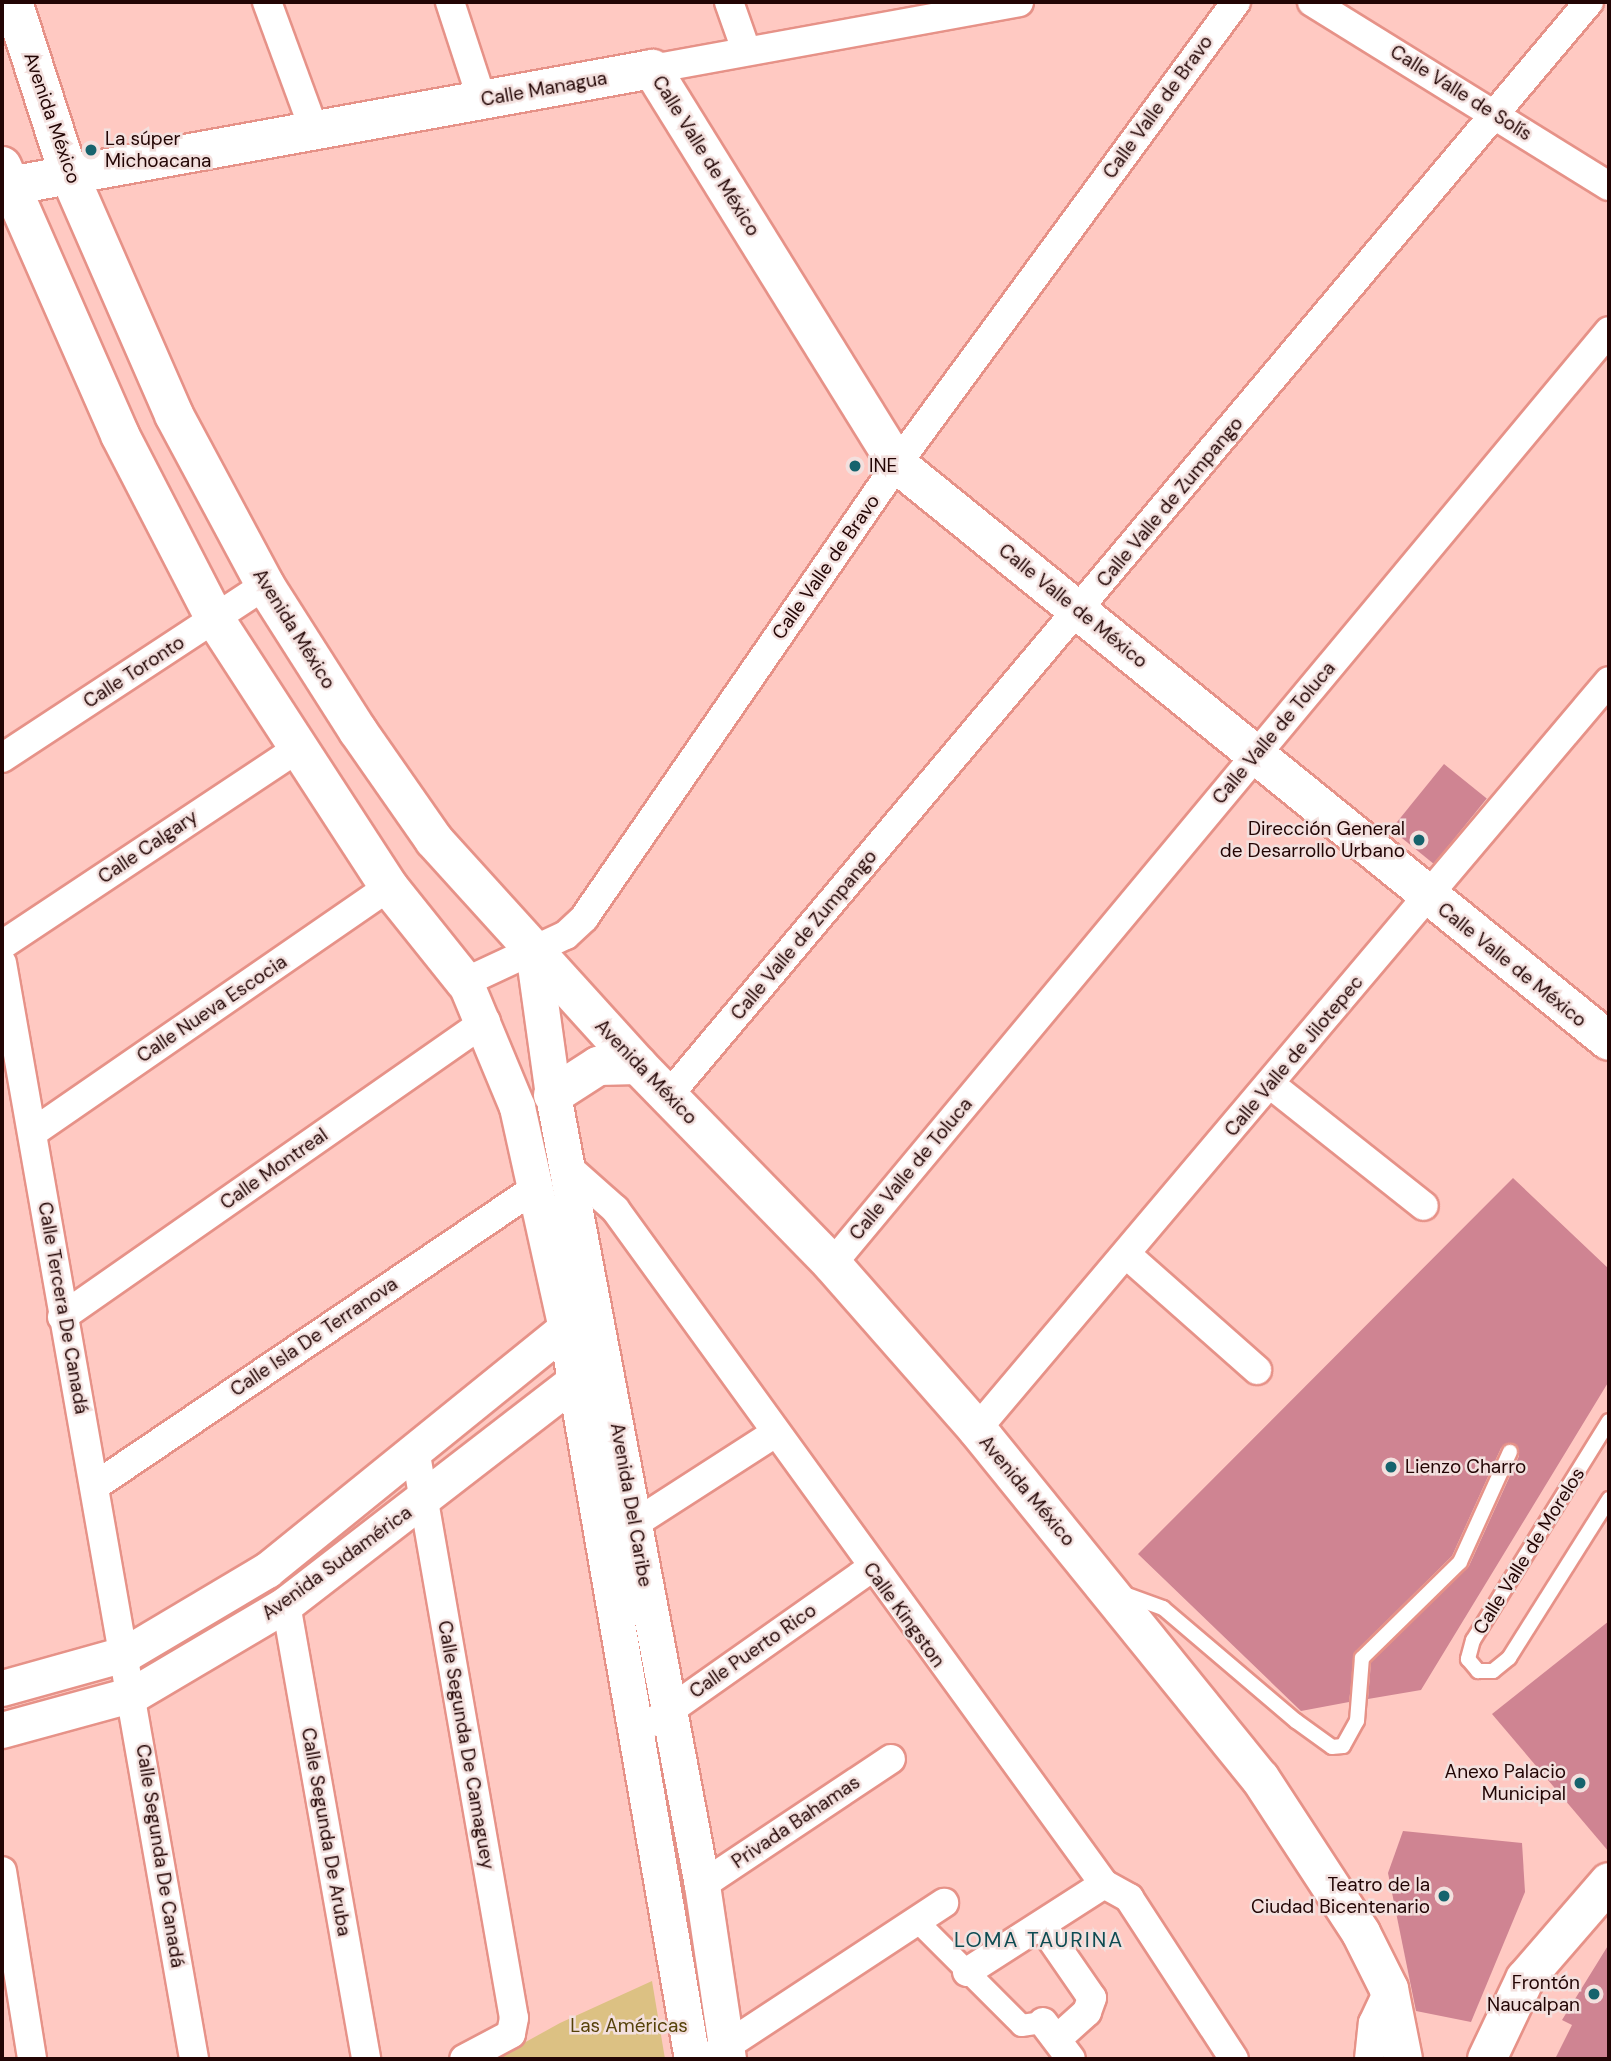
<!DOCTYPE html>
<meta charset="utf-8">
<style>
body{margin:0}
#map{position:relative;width:1611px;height:2061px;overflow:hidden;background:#ffc9c2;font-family:"DM Sans",sans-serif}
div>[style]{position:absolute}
.green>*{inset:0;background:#dcc183}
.building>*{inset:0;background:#cf8492;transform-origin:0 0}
.roads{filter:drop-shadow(2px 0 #e69288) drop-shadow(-2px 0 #e69288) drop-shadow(0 2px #e69288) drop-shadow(0 -2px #e69288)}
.service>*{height:14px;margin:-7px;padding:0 7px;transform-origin:7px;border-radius:7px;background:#fff}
.pedestrian>*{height:21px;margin:-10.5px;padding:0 10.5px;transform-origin:10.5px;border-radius:10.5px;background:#fff}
.minor>*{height:28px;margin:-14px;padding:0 14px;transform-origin:14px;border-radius:14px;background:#fff}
.tertiary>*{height:35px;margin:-17.5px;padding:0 17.5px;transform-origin:17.5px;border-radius:17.5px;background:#fff}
.secondary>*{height:38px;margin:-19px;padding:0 19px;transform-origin:19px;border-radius:19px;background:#fff}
.dots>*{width:19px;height:19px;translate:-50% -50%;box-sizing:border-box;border:4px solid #f3e0de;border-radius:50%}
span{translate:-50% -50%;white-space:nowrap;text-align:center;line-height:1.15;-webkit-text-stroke:5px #f3e0de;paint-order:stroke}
.street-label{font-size:19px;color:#220504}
.poi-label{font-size:19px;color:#220504}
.left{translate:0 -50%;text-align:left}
.right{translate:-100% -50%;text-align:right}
.park-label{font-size:19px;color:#564209}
.neighbourhood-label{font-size:21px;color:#0e4c53;letter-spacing:2px}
.frame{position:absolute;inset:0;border:4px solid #220504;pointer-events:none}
</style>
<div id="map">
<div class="green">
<i style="clip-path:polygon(652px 1981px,665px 2059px,495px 2059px,560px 2023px)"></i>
</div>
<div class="building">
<i style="left:1444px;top:764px;width:55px;height:84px;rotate:39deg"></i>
<i style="clip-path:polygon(1513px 1178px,1609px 1269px,1609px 1381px,1421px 1690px,1368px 1699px,1371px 1662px,1469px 1566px,1519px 1456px,1513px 1443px,1501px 1448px,1452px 1556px,1355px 1652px,1349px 1702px,1301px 1711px,1138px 1554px)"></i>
<i style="clip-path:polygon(1609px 1621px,1609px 1852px,1492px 1714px)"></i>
<i style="clip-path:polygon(1403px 1831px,1522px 1843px,1525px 1892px,1471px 2022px,1416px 2011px,1388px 1873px)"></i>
<i style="clip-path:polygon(1609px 1944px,1609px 2059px,1555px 2059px,1572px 2025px,1562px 2020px)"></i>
</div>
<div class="roads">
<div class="service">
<i style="left:1609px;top:1421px;width:258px;rotate:121.8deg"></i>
<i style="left:1473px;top:1640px;width:20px;rotate:105deg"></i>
<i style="left:1468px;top:1659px;width:16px;rotate:50deg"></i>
<i style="left:1478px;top:1671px;width:15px"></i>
<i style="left:1493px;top:1671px;width:21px;rotate:-39deg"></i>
<i style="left:1509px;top:1658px;width:188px;rotate:-57.8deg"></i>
<i style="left:1122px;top:1593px;width:44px;rotate:20.1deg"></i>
<i style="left:1163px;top:1608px;width:175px;rotate:40.4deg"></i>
<i style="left:1296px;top:1721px;width:44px;rotate:35.8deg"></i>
<i style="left:1332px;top:1747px;width:11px;rotate:-5deg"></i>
<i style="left:1343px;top:1746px;width:29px;rotate:-61deg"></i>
<i style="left:1357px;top:1721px;width:63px;rotate:-85.5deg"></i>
<i style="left:1362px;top:1658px;width:137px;rotate:-44.4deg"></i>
<i style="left:1460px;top:1562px;width:121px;rotate:-65.6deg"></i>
</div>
<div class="pedestrian">
<i style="left:917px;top:1921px;width:147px;rotate:45deg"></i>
<i style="left:1021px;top:2025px;width:22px;rotate:-8deg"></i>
</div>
<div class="minor">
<i style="left:267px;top:2px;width:136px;rotate:69.8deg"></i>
<i style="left:450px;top:2px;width:103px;rotate:71.9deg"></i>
<i style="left:729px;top:2px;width:51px;rotate:70.5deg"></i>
<i style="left:1312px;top:2px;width:349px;rotate:31.8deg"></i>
<i style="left:652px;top:69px;width:373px;rotate:-10.3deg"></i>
<i style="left:2px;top:758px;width:315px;rotate:-33.3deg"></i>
<i style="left:2px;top:945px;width:352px;rotate:-33.6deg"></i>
<i style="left:2px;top:963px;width:1113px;rotate:80.06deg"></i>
<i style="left:465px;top:982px;width:111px;rotate:-25deg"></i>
<i style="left:566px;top:935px;width:25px;rotate:-43deg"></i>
<i style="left:584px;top:918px;width:551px;rotate:-55.42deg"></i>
<i style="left:897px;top:464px;width:573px;rotate:-53.73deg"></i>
<i style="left:1270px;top:1084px;width:196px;rotate:38.4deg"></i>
<i style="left:668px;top:1096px;width:1430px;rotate:-49.91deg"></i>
<i style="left:35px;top:1131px;width:430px;rotate:-34.6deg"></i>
<i style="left:571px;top:1170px;width:59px;rotate:41.6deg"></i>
<i style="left:615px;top:1209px;width:834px;rotate:54.08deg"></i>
<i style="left:1104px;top:1884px;width:29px;rotate:29deg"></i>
<i style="left:1129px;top:1898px;width:192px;rotate:56.9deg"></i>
<i style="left:1126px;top:1254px;width:175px;rotate:41.5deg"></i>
<i style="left:832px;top:1264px;width:1214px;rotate:-50.21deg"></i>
<i style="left:62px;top:1317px;width:517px;rotate:-34.92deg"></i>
<i style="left:977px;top:1429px;width:979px;rotate:-49.8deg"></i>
<i style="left:416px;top:1455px;width:571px;rotate:80.13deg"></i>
<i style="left:514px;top:2018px;width:16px;rotate:101deg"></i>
<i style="left:511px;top:2034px;width:53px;rotate:152deg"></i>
<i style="left:95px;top:1486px;width:530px;rotate:-34.08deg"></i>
<i style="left:634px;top:1524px;width:168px;rotate:-32.8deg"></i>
<i style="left:286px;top:1604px;width:462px;rotate:80deg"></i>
<i style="left:653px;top:1722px;width:266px;rotate:-35.2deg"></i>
<i style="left:2px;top:1871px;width:190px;rotate:80.9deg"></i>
<i style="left:702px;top:1885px;width:227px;rotate:-33.7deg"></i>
<i style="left:1043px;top:1927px;width:86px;rotate:55.4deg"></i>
<i style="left:1092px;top:1998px;width:15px;rotate:110deg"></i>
<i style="left:1087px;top:2012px;width:40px;rotate:138deg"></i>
<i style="left:967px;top:1972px;width:163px;rotate:-32.7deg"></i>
<i style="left:1043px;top:2022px;width:46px;rotate:52.9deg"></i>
<i style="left:711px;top:2056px;width:279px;rotate:-33.3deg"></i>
<i style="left:1369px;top:2059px;width:36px;rotate:-84deg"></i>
<i style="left:1373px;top:2023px;width:38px;rotate:-65deg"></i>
</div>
<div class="tertiary">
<i style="left:533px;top:951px;width:145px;rotate:82.1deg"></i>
<i style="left:553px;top:1095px;width:804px;rotate:79.32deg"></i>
<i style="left:702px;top:1885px;width:176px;rotate:81.5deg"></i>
<i style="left:465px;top:982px;width:135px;rotate:67.4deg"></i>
<i style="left:517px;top:1107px;width:226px;rotate:77.5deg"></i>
<i style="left:566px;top:1328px;width:742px;rotate:80.22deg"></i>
<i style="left:2px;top:1688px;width:130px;rotate:-15.6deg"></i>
<i style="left:127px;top:1653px;width:163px;rotate:-30.7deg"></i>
<i style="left:267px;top:1570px;width:404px;rotate:-39deg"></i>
<i style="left:2px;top:1730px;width:137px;rotate:-15.3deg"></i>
<i style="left:134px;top:1694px;width:177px;rotate:-30.6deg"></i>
<i style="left:286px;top:1604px;width:383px;rotate:-37.7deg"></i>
</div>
<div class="secondary">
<i style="left:13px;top:2px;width:179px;rotate:72.1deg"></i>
<i style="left:68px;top:172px;width:265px;rotate:66.4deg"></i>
<i style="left:174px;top:415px;width:193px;rotate:61.8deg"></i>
<i style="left:265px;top:585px;width:173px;rotate:57.5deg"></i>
<i style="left:358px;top:731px;width:133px;rotate:55.1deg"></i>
<i style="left:434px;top:840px;width:304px;rotate:47.8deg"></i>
<i style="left:638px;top:1065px;width:278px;rotate:45.7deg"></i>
<i style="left:832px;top:1264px;width:220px;rotate:48.7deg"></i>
<i style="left:977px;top:1429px;width:449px;rotate:51deg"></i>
<i style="left:1260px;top:1778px;width:185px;rotate:56.9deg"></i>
<i style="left:1361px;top:1933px;width:63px;rotate:63.4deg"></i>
<i style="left:1389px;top:1989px;width:71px;rotate:78.7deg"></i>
<i style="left:2px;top:166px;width:294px;rotate:66.3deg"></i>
<i style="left:120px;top:435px;width:207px;rotate:62.7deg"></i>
<i style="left:215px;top:619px;width:320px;rotate:57deg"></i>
<i style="left:389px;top:887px;width:122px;rotate:51.3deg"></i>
<i style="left:9px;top:186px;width:654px;rotate:-10.31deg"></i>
<i style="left:652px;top:69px;width:465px;rotate:58.2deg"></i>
<i style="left:897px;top:464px;width:916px;rotate:39.02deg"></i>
<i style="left:553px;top:1095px;width:54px;rotate:-32.8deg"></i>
<i style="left:598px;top:1066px;width:40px;rotate:-1.4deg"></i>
<i style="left:1487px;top:2059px;width:89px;rotate:-64.6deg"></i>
<i style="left:1525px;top:1979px;width:128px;rotate:-49.1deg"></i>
</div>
</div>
<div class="dots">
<i style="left:91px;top:150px;background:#16636d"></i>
<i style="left:855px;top:466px;background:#16636d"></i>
<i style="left:1419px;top:840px;background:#16636d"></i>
<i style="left:1391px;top:1467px;background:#16636d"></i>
<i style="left:1580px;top:1783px;background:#16636d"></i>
<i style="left:1444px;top:1896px;background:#16636d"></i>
<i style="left:1594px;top:1994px;background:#16636d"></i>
</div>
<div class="street-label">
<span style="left:544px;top:89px;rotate:-10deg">Calle Managua</span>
<span style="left:1461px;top:93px;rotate:32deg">Calle Valle de Solís</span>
<span style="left:1158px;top:107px;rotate:-54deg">Calle Valle de Bravo</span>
<span style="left:52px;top:118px;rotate:71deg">Avenida México</span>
<span style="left:706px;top:156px;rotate:58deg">Calle Valle de México</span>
<span style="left:1170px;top:502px;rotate:-50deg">Calle Valle de Zumpango</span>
<span style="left:826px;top:567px;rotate:-55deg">Calle Valle de Bravo</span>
<span style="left:1073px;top:606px;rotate:39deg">Calle Valle de México</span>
<span style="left:294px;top:629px;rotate:58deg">Avenida México</span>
<span style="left:134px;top:672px;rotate:-33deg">Calle Toronto</span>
<span style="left:1274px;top:733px;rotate:-50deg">Calle Valle de Toluca</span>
<span style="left:148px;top:847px;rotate:-34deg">Calle Calgary</span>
<span style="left:804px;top:935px;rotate:-50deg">Calle Valle de Zumpango</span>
<span style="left:1512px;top:965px;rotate:39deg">Calle Valle de México</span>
<span style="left:212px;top:1009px;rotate:-34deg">Calle Nueva Escocia</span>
<span style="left:1294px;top:1056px;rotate:-50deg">Calle Valle de Jilotepec</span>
<span style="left:646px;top:1072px;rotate:46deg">Avenida México</span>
<span style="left:274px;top:1169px;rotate:-35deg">Calle Montreal</span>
<span style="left:911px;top:1169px;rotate:-50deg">Calle Valle de Toluca</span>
<span style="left:63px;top:1308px;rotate:80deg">Calle Tercera De Canadá</span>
<span style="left:314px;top:1337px;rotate:-34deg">Calle Isla De Terranova</span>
<span style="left:1027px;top:1491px;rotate:50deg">Avenida México</span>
<span style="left:631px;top:1505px;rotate:80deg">Avenida Del Caribe</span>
<span style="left:1529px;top:1551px;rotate:-58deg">Calle Valle de Morelos</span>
<span style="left:337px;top:1563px;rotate:-36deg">Avenida Sudamérica</span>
<span style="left:904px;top:1615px;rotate:54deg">Calle Kingston</span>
<span style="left:753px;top:1651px;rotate:-35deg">Calle Puerto Rico</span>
<span style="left:466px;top:1745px;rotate:80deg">Calle Segunda De Camaguey</span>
<span style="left:796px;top:1822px;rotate:-34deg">Privada Bahamas</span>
<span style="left:326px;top:1832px;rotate:80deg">Calle Segunda De Aruba</span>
<span style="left:160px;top:1856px;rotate:81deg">Calle Segunda De Canadá</span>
</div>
<div class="poi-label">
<span class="left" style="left:105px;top:150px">La súper<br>Michoacana</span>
<span class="left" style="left:869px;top:466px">INE</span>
<span class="right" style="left:1405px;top:840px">Dirección General<br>de Desarrollo Urbano</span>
<span class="left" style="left:1405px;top:1467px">Lienzo Charro</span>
<span class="right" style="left:1566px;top:1783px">Anexo Palacio<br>Municipal</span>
<span class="right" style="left:1430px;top:1896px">Teatro de la<br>Ciudad Bicentenario</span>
<span class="right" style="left:1580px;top:1994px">Frontón<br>Naucalpan</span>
</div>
<div class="park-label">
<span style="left:629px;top:2026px">Las Américas</span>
</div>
<div class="neighbourhood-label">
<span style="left:1039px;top:1940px">LOMA TAURINA</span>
</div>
<div class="frame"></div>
</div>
